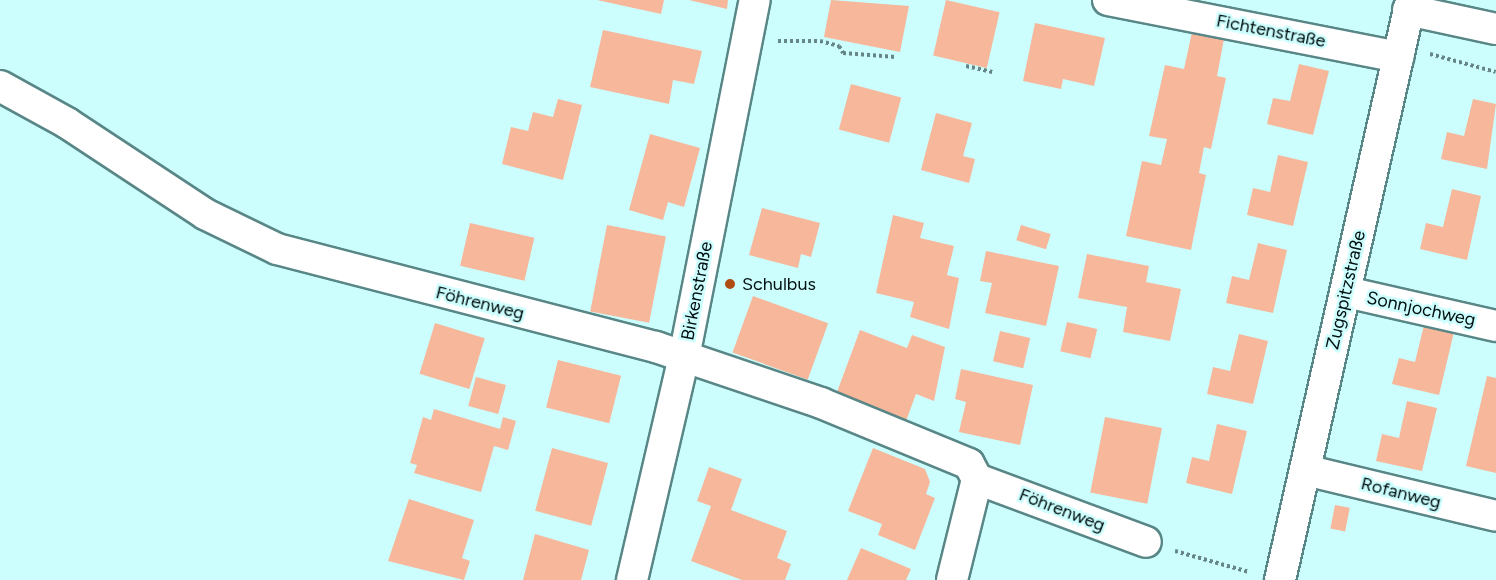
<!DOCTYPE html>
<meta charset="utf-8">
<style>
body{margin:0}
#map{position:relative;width:1496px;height:580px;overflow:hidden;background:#cdfefe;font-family:Figtree,sans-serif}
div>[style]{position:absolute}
.building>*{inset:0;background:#f6b79a;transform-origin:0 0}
.path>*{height:4px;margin-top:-2px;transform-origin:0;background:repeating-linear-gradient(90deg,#668586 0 3px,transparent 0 6px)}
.roads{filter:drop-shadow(2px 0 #598686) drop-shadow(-2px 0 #598686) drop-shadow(0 2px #598686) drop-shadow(0 -2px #598686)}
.street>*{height:30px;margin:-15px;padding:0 15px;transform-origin:15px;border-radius:15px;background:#fff}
.dots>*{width:16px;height:16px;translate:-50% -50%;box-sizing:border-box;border:3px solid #cdfefe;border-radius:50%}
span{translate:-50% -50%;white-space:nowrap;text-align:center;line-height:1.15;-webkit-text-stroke:5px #cdfefe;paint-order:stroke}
.street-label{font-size:18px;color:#000e0f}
.poi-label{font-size:18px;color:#000e0f}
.left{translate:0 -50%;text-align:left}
</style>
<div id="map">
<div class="building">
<i style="clip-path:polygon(597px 0,664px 0,661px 14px)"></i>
<i style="clip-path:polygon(689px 0,728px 0,727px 9px)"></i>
<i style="clip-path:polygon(831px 0,909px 6px,900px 52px,824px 37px)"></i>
<i style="left:946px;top:0;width:55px;height:57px;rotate:13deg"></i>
<i style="clip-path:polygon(1035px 23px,1105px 38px,1094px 86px,1063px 79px,1061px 89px,1023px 81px)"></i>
<i style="clip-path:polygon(603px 30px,702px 51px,694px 84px,673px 80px,669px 104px,590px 87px)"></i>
<i style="clip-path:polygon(1192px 32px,1224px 39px,1217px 76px,1226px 78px,1211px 149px,1204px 147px,1199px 173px,1206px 175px,1191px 250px,1126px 236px,1142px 161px,1161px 165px,1167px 139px,1149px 136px,1165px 65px,1184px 69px)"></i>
<i style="clip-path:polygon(1299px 64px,1329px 71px,1313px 135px,1267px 124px,1273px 98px,1290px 101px)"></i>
<i style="left:851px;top:84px;width:52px;height:47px;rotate:15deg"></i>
<i style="clip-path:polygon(558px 99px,582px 105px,563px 180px,502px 164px,511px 127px,528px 131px,533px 112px,553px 117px)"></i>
<i style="clip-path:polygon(1473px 99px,1496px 104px,1487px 169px,1441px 159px,1447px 132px,1464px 136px)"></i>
<i style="clip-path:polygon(936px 113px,972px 123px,963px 156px,975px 159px,969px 183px,921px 170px)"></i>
<i style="clip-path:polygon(650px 134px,700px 148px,684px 207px,668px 202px,663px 220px,629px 210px)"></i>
<i style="clip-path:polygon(1278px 155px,1308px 162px,1293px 226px,1247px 215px,1253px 188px,1270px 192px)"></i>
<i style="clip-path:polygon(1452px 189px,1481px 196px,1467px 260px,1420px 249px,1426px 223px,1443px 227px)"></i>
<i style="clip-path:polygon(762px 208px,820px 223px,811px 257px,801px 254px,798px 268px,749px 255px)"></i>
<i style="clip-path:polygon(893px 215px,924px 223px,920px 238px,954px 246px,947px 275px,959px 278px,949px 329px,910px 317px,914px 302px,876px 293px)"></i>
<i style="left:470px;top:223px;width:66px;height:44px;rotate:13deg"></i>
<i style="left:607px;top:225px;width:60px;height:88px;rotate:11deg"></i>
<i style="left:1021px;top:225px;width:31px;height:16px;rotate:17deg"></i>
<i style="clip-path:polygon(1258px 243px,1287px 250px,1273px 313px,1226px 303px,1232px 276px,1249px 280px)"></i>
<i style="clip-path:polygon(986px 251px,1059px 266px,1046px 326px,985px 313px,992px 283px,980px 281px)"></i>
<i style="clip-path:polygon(1087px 254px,1149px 266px,1146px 282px,1181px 289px,1170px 341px,1123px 332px,1127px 307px,1078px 298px)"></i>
<i style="left:753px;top:296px;width:80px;height:60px;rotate:20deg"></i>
<i style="left:1067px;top:322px;width:31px;height:30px;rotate:13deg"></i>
<i style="left:435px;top:323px;width:52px;height:53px;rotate:17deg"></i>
<i style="clip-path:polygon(1424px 325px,1454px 332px,1439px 395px,1392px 384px,1399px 358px,1415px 362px)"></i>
<i style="clip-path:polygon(860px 330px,907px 348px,912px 335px,945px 347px,934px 401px,916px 394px,906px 421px,837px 392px)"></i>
<i style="left:1000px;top:331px;width:31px;height:31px;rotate:13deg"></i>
<i style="clip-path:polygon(1239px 334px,1268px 341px,1253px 404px,1207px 394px,1213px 367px,1230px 371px)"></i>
<i style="left:558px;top:360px;width:65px;height:49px;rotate:14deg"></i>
<i style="clip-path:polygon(961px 369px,1033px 385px,1020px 445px,959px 432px,966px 402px,955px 399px)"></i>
<i style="clip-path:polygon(1487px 376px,1496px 378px,1496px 473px,1466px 466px)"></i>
<i style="left:476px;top:377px;width:31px;height:30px;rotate:15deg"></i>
<i style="clip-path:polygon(1407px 401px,1437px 408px,1422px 471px,1376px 461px,1382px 434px,1399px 438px)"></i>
<i style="clip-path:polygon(434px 409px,500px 429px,503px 417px,516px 421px,508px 450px,494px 446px,481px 492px,414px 473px,417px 465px,410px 463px,423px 417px,431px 420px)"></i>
<i style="left:1105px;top:417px;width:58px;height:77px;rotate:11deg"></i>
<i style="clip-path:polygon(1217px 424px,1247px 431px,1232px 494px,1186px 483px,1192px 457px,1209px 461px)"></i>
<i style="left:552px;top:448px;width:58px;height:65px;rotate:15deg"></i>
<i style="clip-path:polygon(873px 448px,925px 469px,930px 482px,926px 494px,935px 498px,915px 550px,878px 535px,882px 524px,848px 511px)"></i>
<i style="clip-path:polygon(709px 467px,742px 479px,731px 510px,787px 531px,777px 558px,791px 564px,785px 580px,742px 580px,691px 561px,711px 506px,697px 501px)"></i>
<i style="clip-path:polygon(409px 499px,474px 520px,462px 558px,470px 561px,464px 580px,388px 561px)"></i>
<i style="left:1335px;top:505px;width:15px;height:24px;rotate:11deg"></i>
<i style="clip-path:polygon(535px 534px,589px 550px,581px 580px,523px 580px)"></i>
<i style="clip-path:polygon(861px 548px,911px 569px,906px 580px,847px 580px)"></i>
</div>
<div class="path">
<i style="left:778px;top:41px;width:42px"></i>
<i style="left:820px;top:41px;width:20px;rotate:15deg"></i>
<i style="left:839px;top:46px;width:8px;rotate:60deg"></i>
<i style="left:843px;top:53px;width:53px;rotate:4.3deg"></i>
<i style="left:1430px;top:54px;width:68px;rotate:15.3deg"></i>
<i style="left:966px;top:66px;width:27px;rotate:13deg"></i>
<i style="left:1175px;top:551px;width:77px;rotate:15.8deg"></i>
</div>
<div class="roads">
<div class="street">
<i style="left:1108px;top:0;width:296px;rotate:11.1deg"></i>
<i style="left:1408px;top:10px;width:90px;rotate:12.2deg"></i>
<i style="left:0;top:86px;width:77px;rotate:28.9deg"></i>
<i style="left:67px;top:123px;width:165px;rotate:33.4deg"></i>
<i style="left:205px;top:214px;width:80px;rotate:25.9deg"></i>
<i style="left:277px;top:249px;width:391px;rotate:14.5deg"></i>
<i style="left:656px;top:347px;width:174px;rotate:18.7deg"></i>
<i style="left:821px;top:403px;width:160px;rotate:22.4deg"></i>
<i style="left:969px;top:464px;width:17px;rotate:62deg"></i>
<i style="left:977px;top:479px;width:104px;rotate:103.9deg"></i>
<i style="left:1346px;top:292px;width:154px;rotate:12.8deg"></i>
<i style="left:1305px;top:470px;width:196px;rotate:13.5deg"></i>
<i style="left:977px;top:479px;width:180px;rotate:20.4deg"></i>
<i style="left:632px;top:580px;width:229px;rotate:-76.9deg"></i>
<i style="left:684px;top:357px;width:364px;rotate:-78.8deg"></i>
<i style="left:1280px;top:580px;width:595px;rotate:-77.27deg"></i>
</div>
</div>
<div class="dots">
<i style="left:730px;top:284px;background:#af4c14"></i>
</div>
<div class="street-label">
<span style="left:1271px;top:31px;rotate:11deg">Fichtenstraße</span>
<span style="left:1346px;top:290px;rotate:-77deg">Zugspitzstraße</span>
<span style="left:697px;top:291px;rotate:-79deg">Birkenstraße</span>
<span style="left:480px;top:303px;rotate:14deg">Föhrenweg</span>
<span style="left:1421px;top:309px;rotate:12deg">Sonnjochweg</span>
<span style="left:1401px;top:493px;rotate:14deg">Rofanweg</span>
<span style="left:1062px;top:510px;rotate:21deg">Föhrenweg</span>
</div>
<div class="poi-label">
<span class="left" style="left:742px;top:284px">Schulbus</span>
</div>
</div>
